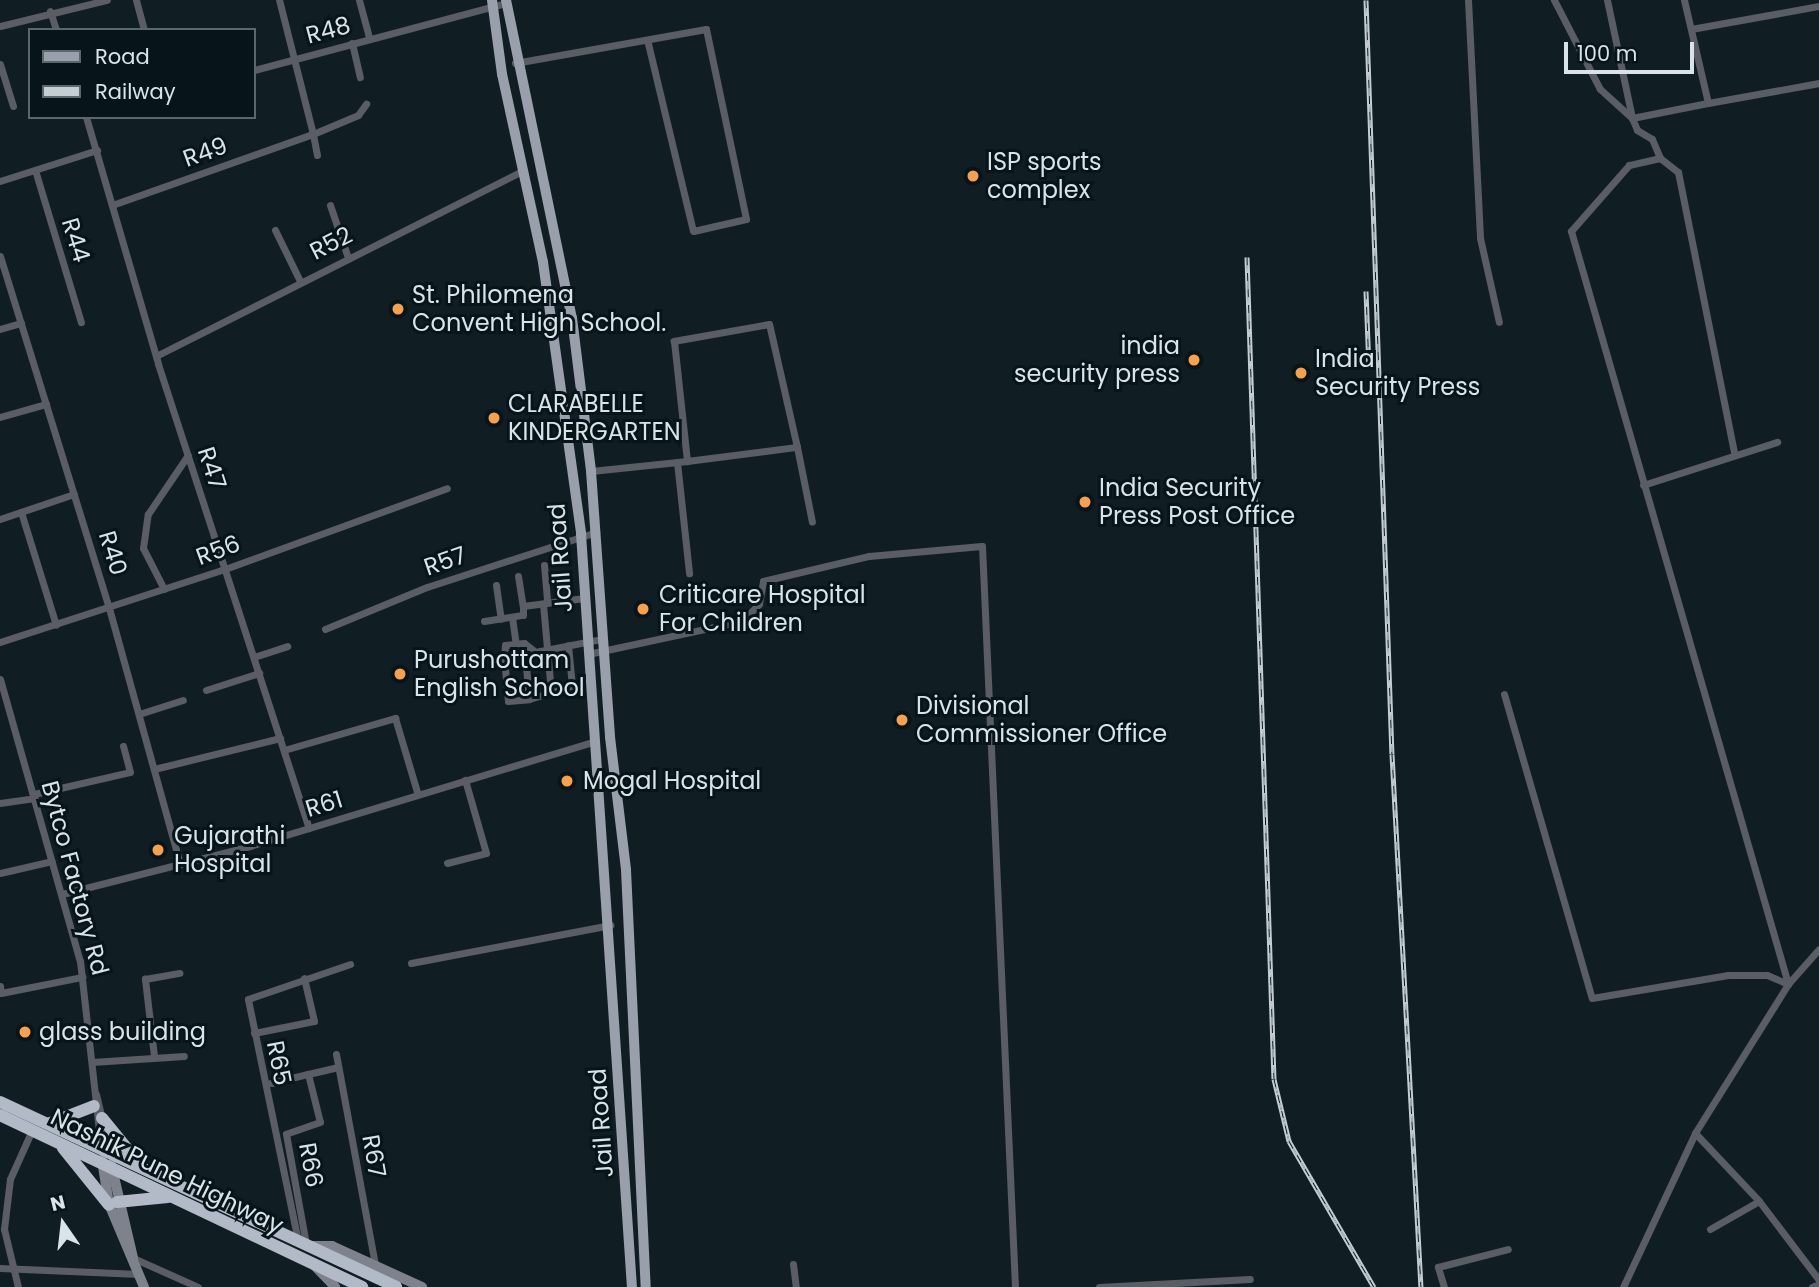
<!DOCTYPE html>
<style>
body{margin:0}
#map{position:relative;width:1819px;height:1287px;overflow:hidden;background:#101e24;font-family:Poppins,sans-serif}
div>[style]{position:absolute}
.street>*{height:7px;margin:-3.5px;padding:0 3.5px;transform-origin:3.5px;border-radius:3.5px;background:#5a5d63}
.secondary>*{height:10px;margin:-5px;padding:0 5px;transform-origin:5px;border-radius:5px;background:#7d828c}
.primary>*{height:10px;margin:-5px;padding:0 5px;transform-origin:5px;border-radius:5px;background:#999fab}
.highway>*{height:12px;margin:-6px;padding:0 6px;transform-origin:6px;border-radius:6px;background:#b2bac8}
.rail>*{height:5px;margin-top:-2.5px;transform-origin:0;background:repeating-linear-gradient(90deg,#07151b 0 8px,#c4ced2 0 16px);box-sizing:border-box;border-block:2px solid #c4ced2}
.dots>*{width:19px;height:19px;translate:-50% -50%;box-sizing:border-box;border:4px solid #07151b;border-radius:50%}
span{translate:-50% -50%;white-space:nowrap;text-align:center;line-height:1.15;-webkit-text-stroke:6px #07151b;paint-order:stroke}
.street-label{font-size:24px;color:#dae3e7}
.poi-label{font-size:24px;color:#dae3e7}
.left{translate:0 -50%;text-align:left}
.right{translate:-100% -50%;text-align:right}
.legend{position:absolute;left:28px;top:28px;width:228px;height:91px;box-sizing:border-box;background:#07151b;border:2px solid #5b676d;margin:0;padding:9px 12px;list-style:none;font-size:21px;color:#dae3e7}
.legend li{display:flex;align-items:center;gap:14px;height:35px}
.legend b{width:35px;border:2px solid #5b676d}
.north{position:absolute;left:28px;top:1189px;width:70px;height:70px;-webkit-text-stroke:5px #07151b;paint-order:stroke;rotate:346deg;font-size:19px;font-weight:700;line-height:28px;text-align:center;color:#dae3e7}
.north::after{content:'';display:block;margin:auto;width:24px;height:32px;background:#dae3e7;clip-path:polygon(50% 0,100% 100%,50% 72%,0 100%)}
.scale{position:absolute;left:1564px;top:42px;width:130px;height:32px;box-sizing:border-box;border:4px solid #dae3e7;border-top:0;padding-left:9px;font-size:21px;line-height:24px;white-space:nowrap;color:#dae3e7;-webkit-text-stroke:5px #07151b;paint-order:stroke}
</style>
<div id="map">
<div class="street">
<i style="left:136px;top:0;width:31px;rotate:75deg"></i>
<i style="left:359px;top:0;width:39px;rotate:75deg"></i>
<i style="left:1468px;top:0;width:238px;rotate:87.1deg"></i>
<i style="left:1480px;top:238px;width:86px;rotate:77.3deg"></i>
<i style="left:1554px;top:0;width:100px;rotate:62.7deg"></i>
<i style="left:1600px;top:89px;width:43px;rotate:42.2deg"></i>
<i style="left:1632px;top:118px;width:77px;rotate:-11.2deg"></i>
<i style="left:1708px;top:103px;width:106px;rotate:-103.1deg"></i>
<i style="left:1607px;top:0;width:121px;rotate:78deg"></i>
<i style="left:1632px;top:118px;width:13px;rotate:67deg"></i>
<i style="left:1637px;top:130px;width:17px;rotate:31deg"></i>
<i style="left:1652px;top:139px;width:21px;rotate:67deg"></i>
<i style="left:1660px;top:158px;width:32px;rotate:167deg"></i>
<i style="left:1629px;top:165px;width:88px;rotate:131.3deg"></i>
<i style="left:1571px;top:231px;width:784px;rotate:73.92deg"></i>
<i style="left:50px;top:11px;width:20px;rotate:72deg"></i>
<i style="left:0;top:26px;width:110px;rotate:-13.7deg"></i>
<i style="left:1691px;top:29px;width:130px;rotate:-10.2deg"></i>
<i style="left:352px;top:43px;width:35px;rotate:77deg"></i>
<i style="left:515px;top:63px;width:194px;rotate:-10.1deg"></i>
<i style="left:706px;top:29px;width:194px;rotate:78.1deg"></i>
<i style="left:746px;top:219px;width:54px;rotate:167.2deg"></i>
<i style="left:693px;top:231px;width:196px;rotate:-103.5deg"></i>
<i style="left:0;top:64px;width:44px;rotate:72.8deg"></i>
<i style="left:254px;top:70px;width:261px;rotate:-14.9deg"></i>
<i style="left:1708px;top:103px;width:113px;rotate:-10.2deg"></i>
<i style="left:86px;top:117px;width:257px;rotate:73.7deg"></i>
<i style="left:158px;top:364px;width:488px;rotate:72deg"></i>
<i style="left:317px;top:155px;width:21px;rotate:-101deg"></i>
<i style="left:313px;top:134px;width:49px;rotate:-22.9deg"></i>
<i style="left:358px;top:115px;width:14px;rotate:-54deg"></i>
<i style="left:1660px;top:158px;width:23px;rotate:38deg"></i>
<i style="left:1678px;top:172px;width:287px;rotate:78.7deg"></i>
<i style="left:35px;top:170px;width:159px;rotate:73.2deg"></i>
<i style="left:0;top:181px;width:102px;rotate:-17.7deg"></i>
<i style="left:115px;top:204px;width:210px;rotate:-19.5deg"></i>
<i style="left:313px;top:134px;width:138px;rotate:-104.2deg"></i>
<i style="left:330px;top:205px;width:53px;rotate:71.2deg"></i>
<i style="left:275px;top:230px;width:57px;rotate:63.9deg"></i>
<i style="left:0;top:256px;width:368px;rotate:72.8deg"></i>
<i style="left:109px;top:608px;width:266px;rotate:74.5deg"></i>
<i style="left:0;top:329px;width:22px;rotate:-16deg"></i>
<i style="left:156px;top:356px;width:412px;rotate:-26.8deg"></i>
<i style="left:0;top:417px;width:48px;rotate:-15.8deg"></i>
<i style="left:797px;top:447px;width:76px;rotate:78.7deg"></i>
<i style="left:677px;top:462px;width:112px;rotate:83.8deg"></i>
<i style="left:591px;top:471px;width:97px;rotate:-5.9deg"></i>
<i style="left:687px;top:461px;width:111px;rotate:-7.3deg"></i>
<i style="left:797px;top:447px;width:126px;rotate:-102.8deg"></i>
<i style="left:769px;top:324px;width:97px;rotate:169.9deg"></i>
<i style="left:674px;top:341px;width:121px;rotate:83.8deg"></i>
<i style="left:1643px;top:485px;width:141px;rotate:-17.8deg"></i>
<i style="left:21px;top:512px;width:118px;rotate:72.8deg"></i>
<i style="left:0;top:519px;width:78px;rotate:-18.7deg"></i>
<i style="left:544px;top:565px;width:38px;rotate:85deg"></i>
<i style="left:518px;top:576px;width:30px;rotate:81deg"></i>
<i style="left:496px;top:585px;width:34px;rotate:82deg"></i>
<i style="left:164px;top:589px;width:46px;rotate:-117.1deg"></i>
<i style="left:143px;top:548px;width:34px;rotate:-82deg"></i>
<i style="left:148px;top:514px;width:71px;rotate:-55.9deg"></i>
<i style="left:543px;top:604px;width:88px;rotate:84.8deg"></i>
<i style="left:512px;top:617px;width:27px;rotate:82deg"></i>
<i style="left:484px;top:621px;width:39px;rotate:-9deg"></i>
<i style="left:523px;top:615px;width:9px;rotate:-90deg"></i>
<i style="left:523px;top:606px;width:62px;rotate:-7.5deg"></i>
<i style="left:325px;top:629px;width:110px;rotate:-22.4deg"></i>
<i style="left:427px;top:587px;width:178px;rotate:-18deg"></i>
<i style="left:0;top:642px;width:237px;rotate:-18deg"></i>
<i style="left:225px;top:569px;width:236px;rotate:-20deg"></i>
<i style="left:533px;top:650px;width:11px;rotate:-142deg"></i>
<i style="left:524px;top:643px;width:19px;rotate:174deg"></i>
<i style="left:505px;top:645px;width:13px;rotate:94deg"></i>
<i style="left:504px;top:658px;width:100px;rotate:-11deg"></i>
<i style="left:588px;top:654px;width:157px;rotate:-12.1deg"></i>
<i style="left:742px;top:621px;width:24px;rotate:-45deg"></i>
<i style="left:759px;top:604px;width:23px;rotate:-80deg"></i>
<i style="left:763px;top:581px;width:109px;rotate:-13.3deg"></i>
<i style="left:869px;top:556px;width:113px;rotate:-5.1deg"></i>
<i style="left:982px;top:546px;width:742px;rotate:87.45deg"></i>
<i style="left:525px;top:656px;width:43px;rotate:84.7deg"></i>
<i style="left:254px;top:657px;width:35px;rotate:-18deg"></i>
<i style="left:504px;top:658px;width:43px;rotate:84.7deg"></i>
<i style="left:508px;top:701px;width:21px;rotate:-5deg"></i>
<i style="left:529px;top:699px;width:45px;rotate:-16.8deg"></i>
<i style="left:572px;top:686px;width:41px;rotate:-95.6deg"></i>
<i style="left:0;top:679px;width:293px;rotate:74.2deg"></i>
<i style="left:80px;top:961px;width:188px;rotate:83.6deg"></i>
<i style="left:206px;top:690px;width:56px;rotate:-17.8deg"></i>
<i style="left:1504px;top:694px;width:316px;rotate:73.9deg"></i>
<i style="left:1592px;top:998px;width:138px;rotate:-9.6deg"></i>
<i style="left:1728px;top:975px;width:39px"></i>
<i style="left:1767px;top:975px;width:23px;rotate:23deg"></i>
<i style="left:139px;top:714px;width:46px;rotate:-17.7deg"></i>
<i style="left:284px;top:750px;width:116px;rotate:-16.1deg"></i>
<i style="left:395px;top:718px;width:80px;rotate:73.4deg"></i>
<i style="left:154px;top:769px;width:130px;rotate:-13.8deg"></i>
<i style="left:34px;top:794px;width:98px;rotate:-12.9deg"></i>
<i style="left:130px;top:772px;width:27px;rotate:-105deg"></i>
<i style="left:0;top:803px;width:35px;rotate:-8deg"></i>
<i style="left:447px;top:863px;width:40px;rotate:-14.4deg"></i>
<i style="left:486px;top:853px;width:76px;rotate:-106deg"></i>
<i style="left:0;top:873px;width:53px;rotate:-13deg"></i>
<i style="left:62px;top:894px;width:194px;rotate:-14.3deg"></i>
<i style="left:250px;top:846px;width:361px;rotate:-16.9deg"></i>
<i style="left:411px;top:963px;width:203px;rotate:-10.8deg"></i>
<i style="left:0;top:986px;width:7px;rotate:82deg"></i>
<i style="left:1px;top:993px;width:83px;rotate:-11.2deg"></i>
<i style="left:254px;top:1033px;width:61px;rotate:-11.3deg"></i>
<i style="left:314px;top:1021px;width:44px;rotate:-103.1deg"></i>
<i style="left:336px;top:1054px;width:215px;rotate:79.5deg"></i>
<i style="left:154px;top:1056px;width:78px;rotate:-96.7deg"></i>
<i style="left:145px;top:979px;width:35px;rotate:-10deg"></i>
<i style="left:92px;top:1062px;width:92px;rotate:-3.7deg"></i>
<i style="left:308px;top:1074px;width:31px;rotate:-13deg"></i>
<i style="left:271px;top:1083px;width:38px;rotate:-14deg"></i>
<i style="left:308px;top:1074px;width:49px;rotate:76deg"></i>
<i style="left:320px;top:1122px;width:36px;rotate:161deg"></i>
<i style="left:286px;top:1134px;width:112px;rotate:79.7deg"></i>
<i style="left:96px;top:1094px;width:61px;rotate:76.7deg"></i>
<i style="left:1695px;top:1133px;width:93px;rotate:46.7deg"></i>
<i style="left:1759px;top:1201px;width:99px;rotate:52.8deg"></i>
<i style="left:1710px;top:1229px;width:56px;rotate:-29.7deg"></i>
<i style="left:298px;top:1241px;width:247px;rotate:-101.7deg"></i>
<i style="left:248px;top:999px;width:108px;rotate:-18.9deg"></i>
<i style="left:133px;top:1258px;width:71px;rotate:24deg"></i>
<i style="left:793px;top:1264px;width:23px;rotate:83deg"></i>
<i style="left:0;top:1268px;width:139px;rotate:2.5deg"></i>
<i style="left:18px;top:1287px;width:60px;rotate:-103.6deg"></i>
<i style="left:4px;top:1229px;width:50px;rotate:-83.2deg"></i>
<i style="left:10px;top:1179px;width:54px;rotate:-65.8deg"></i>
<i style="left:1099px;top:1287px;width:151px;rotate:-3deg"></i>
<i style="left:1444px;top:1287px;width:21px;rotate:-107deg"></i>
<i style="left:1438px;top:1267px;width:72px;rotate:-14.4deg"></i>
<i style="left:1623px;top:1287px;width:170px;rotate:-64.9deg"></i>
<i style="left:1695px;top:1133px;width:176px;rotate:-58deg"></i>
<i style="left:1788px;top:984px;width:47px;rotate:-48.5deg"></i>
<i style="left:1812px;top:1287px;width:8px;rotate:-23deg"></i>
</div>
<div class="secondary">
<i style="left:102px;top:1160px;width:45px;rotate:81deg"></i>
<i style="left:109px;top:1204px;width:90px;rotate:67.1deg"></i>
<i style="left:111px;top:1164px;width:97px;rotate:76.8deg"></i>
<i style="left:311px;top:1246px;width:21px"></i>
<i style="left:332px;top:1246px;width:99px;rotate:24.5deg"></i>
<i style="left:315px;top:1266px;width:29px;rotate:46deg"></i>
</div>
<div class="primary">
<i style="left:492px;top:0;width:75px;rotate:82.3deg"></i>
<i style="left:502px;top:74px;width:192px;rotate:77.7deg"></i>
<i style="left:543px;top:262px;width:275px;rotate:82deg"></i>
<i style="left:581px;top:534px;width:755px;rotate:86.13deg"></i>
<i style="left:506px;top:0;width:325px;rotate:78.3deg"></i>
<i style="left:572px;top:318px;width:154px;rotate:82.9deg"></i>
<i style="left:591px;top:471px;width:267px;rotate:85.9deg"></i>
<i style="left:610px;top:737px;width:134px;rotate:83.1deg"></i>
<i style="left:626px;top:870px;width:417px;rotate:87.3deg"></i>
</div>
<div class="highway">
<i style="left:0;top:1102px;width:437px;rotate:25deg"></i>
<i style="left:0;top:1115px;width:401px;rotate:25.4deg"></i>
<i style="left:102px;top:1118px;width:63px;rotate:50.8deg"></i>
<i style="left:50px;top:1123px;width:47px;rotate:-21.1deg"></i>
<i style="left:63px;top:1148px;width:73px;rotate:51.1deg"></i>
<i style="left:117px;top:1202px;width:51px;rotate:-5.6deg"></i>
</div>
<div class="rail">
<i style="left:1366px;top:0;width:754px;rotate:88.03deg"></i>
<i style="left:1392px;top:754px;width:534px;rotate:86.89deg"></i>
<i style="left:1247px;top:257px;width:822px;rotate:88.12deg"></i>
<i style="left:1274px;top:1079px;width:64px;rotate:76.4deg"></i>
<i style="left:1289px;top:1141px;width:169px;rotate:59.8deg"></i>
<i style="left:1366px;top:291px;width:77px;rotate:87.8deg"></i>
</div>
<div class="dots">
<i style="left:973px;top:176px;background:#f9a04d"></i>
<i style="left:398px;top:309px;background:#f9a04d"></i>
<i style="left:1194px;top:360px;background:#f9a04d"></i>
<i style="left:1301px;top:373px;background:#f9a04d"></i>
<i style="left:494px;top:418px;background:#f9a04d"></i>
<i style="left:1085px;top:502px;background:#f9a04d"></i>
<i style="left:643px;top:609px;background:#f9a04d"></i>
<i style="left:400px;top:674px;background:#f9a04d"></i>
<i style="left:902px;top:720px;background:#f9a04d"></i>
<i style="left:567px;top:781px;background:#f9a04d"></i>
<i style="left:158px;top:850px;background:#f9a04d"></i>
<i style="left:25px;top:1032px;background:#f9a04d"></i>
</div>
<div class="street-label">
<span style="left:328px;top:30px;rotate:-15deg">R48</span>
<span style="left:205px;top:152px;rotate:-20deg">R49</span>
<span style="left:76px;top:240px;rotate:73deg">R44</span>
<span style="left:331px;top:243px;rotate:-27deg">R52</span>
<span style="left:212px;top:468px;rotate:72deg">R47</span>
<span style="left:218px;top:550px;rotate:-20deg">R56</span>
<span style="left:113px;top:553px;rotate:73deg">R40</span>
<span style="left:560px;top:558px;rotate:-94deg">Jail Road</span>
<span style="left:445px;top:561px;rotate:-19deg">R57</span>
<span style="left:324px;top:804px;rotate:-17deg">R61</span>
<span style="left:75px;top:878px;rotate:75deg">Bytco Factory Rd</span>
<span style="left:279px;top:1063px;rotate:79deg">R65</span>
<span style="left:601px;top:1123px;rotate:-94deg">Jail Road</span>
<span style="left:374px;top:1156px;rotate:80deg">R67</span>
<span style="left:311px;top:1165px;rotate:80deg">R66</span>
<span style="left:167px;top:1171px;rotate:26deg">Nashik Pune Highway</span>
</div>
<div class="poi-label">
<span class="left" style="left:987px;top:176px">ISP sports<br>complex</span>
<span class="left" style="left:412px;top:309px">St. Philomena<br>Convent High School.</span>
<span class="right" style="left:1180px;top:360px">india<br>security press</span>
<span class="left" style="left:1315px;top:373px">India<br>Security Press</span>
<span class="left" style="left:508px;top:418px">CLARABELLE<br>KINDERGARTEN</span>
<span class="left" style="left:1099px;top:502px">India Security<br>Press Post Office</span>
<span class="left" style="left:659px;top:609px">Criticare Hospital<br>For Children</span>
<span class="left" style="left:414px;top:674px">Purushottam<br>English School</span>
<span class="left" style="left:916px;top:720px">Divisional<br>Commissioner Office</span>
<span class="left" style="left:583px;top:781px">Mogal Hospital</span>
<span class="left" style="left:174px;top:850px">Gujarathi<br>Hospital</span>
<span class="left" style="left:39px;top:1032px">glass building</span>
</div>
<ul class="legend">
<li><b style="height:9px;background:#999fab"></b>Road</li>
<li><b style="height:9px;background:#c4ced2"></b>Railway</li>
</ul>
<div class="north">N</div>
<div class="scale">100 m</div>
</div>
